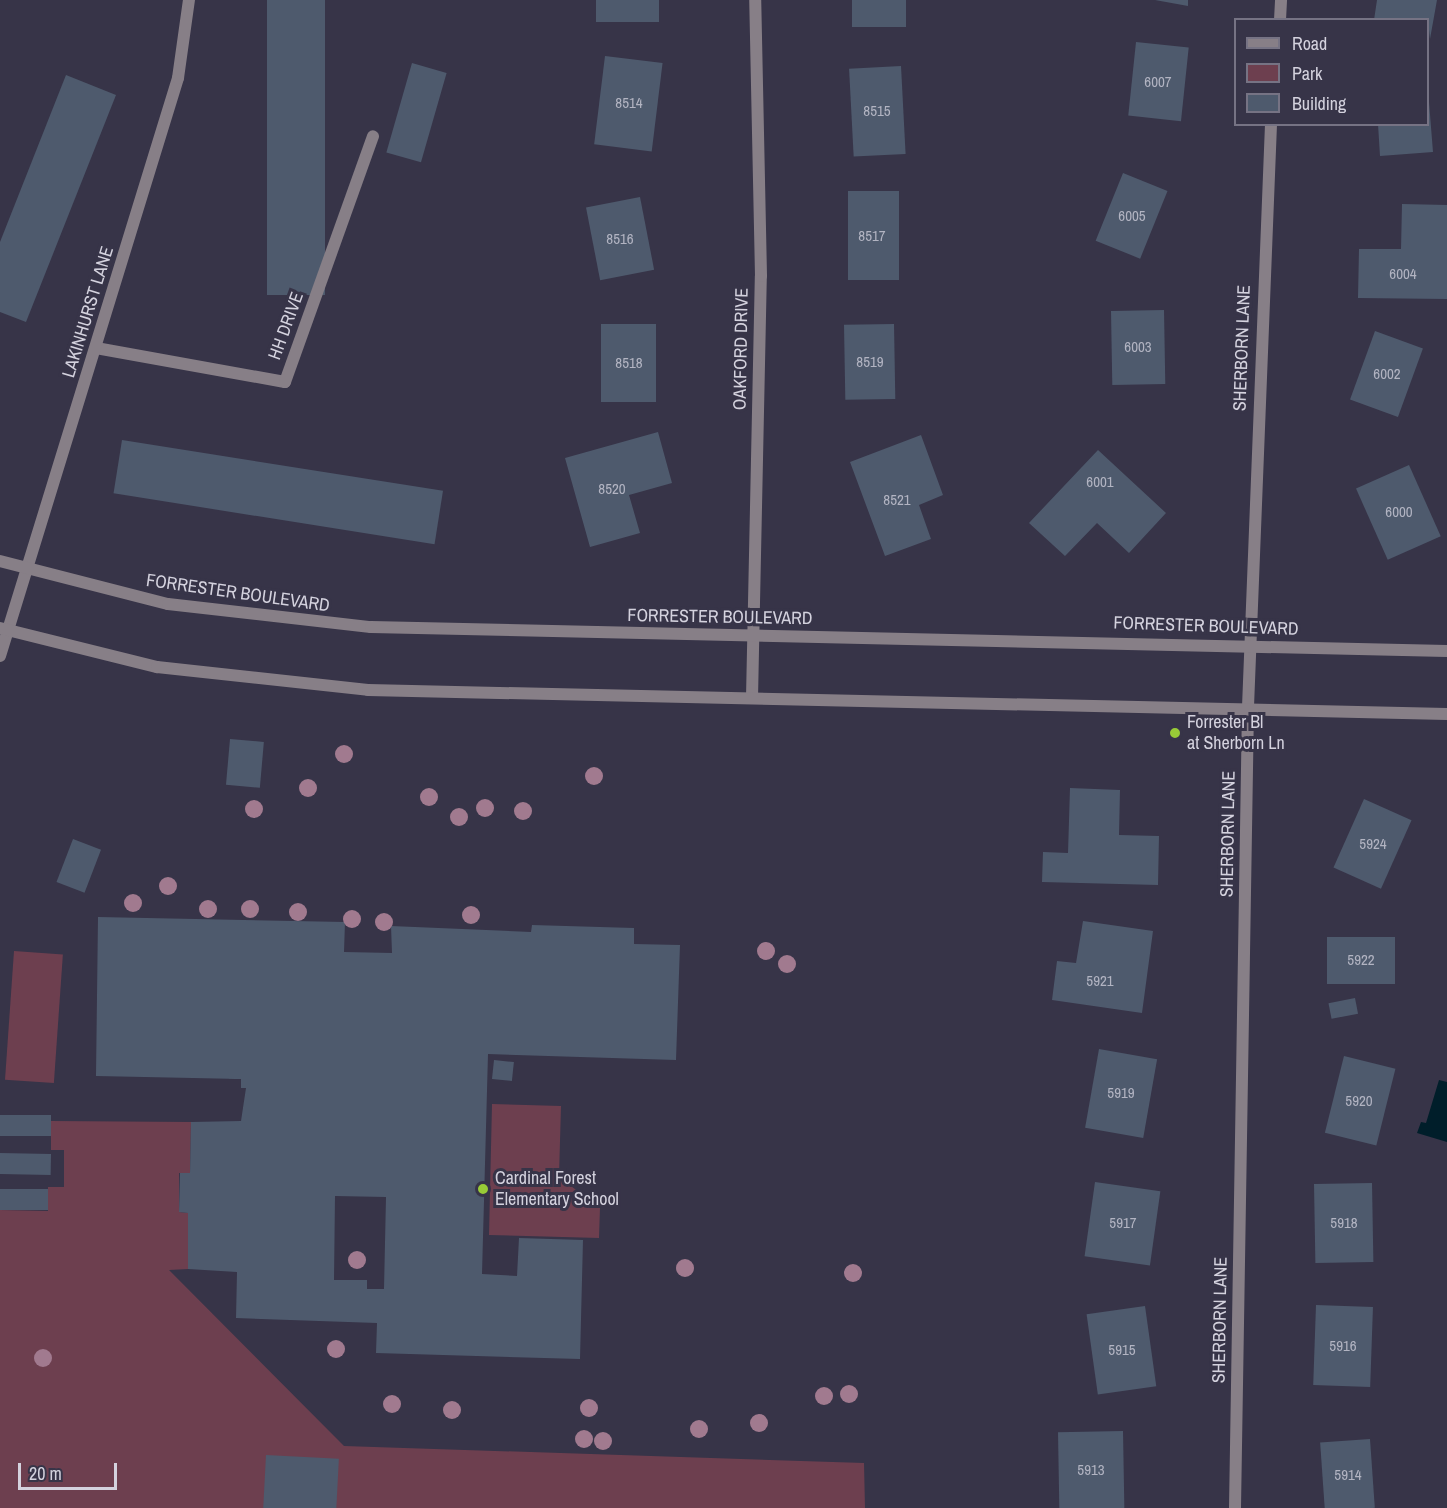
<!DOCTYPE html>
<style>
body{margin:0}
#map{position:relative;width:1447px;height:1508px;overflow:hidden;background:#373448;font-family:"Archivo Narrow",sans-serif}
div>[style]{position:absolute}
.green>*{inset:0;background:#6d3f4f;transform-origin:0 0}
.water>*{inset:0;background:#001e2a}
.building>*{inset:0;background:#4e5a6d;transform-origin:0 0}
.minor>*{height:12px;margin:-6px;padding:0 6px;transform-origin:6px;border-radius:6px;background:#877f87}
.tertiary>*{height:12px;margin:-6px;padding:0 6px;transform-origin:6px;border-radius:6px;background:#877f87}
.trees>*{width:18px;height:18px;margin:-9px;border-radius:50%;background:#a17a8f}
.dots>*{width:16px;height:16px;translate:-50% -50%;box-sizing:border-box;border:3px solid #373448;border-radius:50%}
span{translate:-50% -50%;white-space:nowrap;text-align:center;line-height:1.15;-webkit-text-stroke:6px #373448;paint-order:stroke}
.number-label{font-size:15px;color:#b2b4c2}
.number-label span{-webkit-text-stroke-width:0}
.street-label{font-size:18px;color:#d4d2de}
.poi-label{font-size:18px;color:#d4d2de}
.left{translate:0 -50%;text-align:left}
.legend{position:absolute;left:1234px;top:18px;width:195px;height:108px;box-sizing:border-box;background:#373448;border:2px solid #767384;margin:0;padding:8px 10px;list-style:none;font-size:18px;color:#d4d2de}
.legend li{display:flex;align-items:center;gap:12px;height:30px}
.legend b{width:30px;border:2px solid #767384}
.scale{position:absolute;left:18px;top:1463px;width:99px;height:27px;box-sizing:border-box;border:3px solid #d4d2de;border-top:0;padding-left:8px;font-size:18px;line-height:21px;white-space:nowrap;color:#d4d2de;-webkit-text-stroke:4px #373448;paint-order:stroke}
</style>
<div id="map">
<div class="green">
<i style="left:14px;top:951px;width:49px;height:129px;rotate:4deg"></i>
<i style="clip-path:polygon(492px 1104px,561px 1106px,559px 1177px,600px 1208px,599px 1238px,489px 1235px)"></i>
<i style="clip-path:polygon(51px 1121px,191px 1122px,190px 1173px,179px 1173px,179px 1212px,188px 1213px,188px 1269px,169px 1270px,344px 1446px,864px 1463px,865px 1508px,0 1508px,0 1210px,48px 1211px,48px 1187px,64px 1187px,64px 1150px,51px 1150px)"></i>
</div>
<div class="water">
<i style="clip-path:polygon(1439px 1080px,1447px 1082px,1447px 1142px,1417px 1133px,1421px 1122px,1426px 1123px)"></i>
</div>
<div class="building">
<i style="left:267px;top:0;width:58px;height:295px"></i>
<i style="left:596px;top:0;width:63px;height:22px"></i>
<i style="left:852px;top:0;width:54px;height:27px"></i>
<i style="clip-path:polygon(1155px 0,1188px 0,1188px 6px)"></i>
<i style="clip-path:polygon(1377px 0,1437px 0,1430px 39px,1428px 20px,1374px 20px)"></i>
<i style="left:1136px;top:42px;width:53px;height:74px;rotate:6deg"></i>
<i style="left:605px;top:56px;width:58px;height:89px;rotate:7deg"></i>
<i style="left:412px;top:63px;width:36px;height:93px;rotate:16deg"></i>
<i style="left:901px;top:66px;width:88px;height:52px;rotate:87deg"></i>
<i style="clip-path:polygon(66px 75px,116px 95px,26px 322px,0 312px,0 242px)"></i>
<i style="clip-path:polygon(1429px 102px,1433px 152px,1380px 156px,1378px 124px,1428px 124px)"></i>
<i style="left:1123px;top:173px;width:48px;height:73px;rotate:22deg"></i>
<i style="left:848px;top:191px;width:51px;height:89px"></i>
<i style="left:640px;top:197px;width:74px;height:55px;rotate:79deg"></i>
<i style="clip-path:polygon(1402px 204px,1447px 205px,1447px 299px,1358px 298px,1359px 249px,1401px 249px)"></i>
<i style="left:1164px;top:310px;width:74px;height:53px;rotate:89deg"></i>
<i style="left:601px;top:324px;width:55px;height:78px"></i>
<i style="left:894px;top:324px;width:75px;height:50px;rotate:89deg"></i>
<i style="left:1375px;top:331px;width:51px;height:73px;rotate:20deg"></i>
<i style="clip-path:polygon(658px 432px,672px 483px,629px 495px,640px 533px,590px 547px,565px 458px)"></i>
<i style="clip-path:polygon(921px 435px,943px 495px,919px 505px,931px 539px,885px 556px,850px 462px)"></i>
<i style="left:122px;top:440px;width:325px;height:54px;rotate:9deg"></i>
<i style="clip-path:polygon(1098px 450px,1166px 513px,1129px 553px,1097px 523px,1065px 556px,1029px 523px)"></i>
<i style="left:1409px;top:465px;width:78px;height:58px;rotate:66deg"></i>
<i style="left:230px;top:739px;width:34px;height:46px;rotate:5deg"></i>
<i style="clip-path:polygon(1070px 788px,1120px 790px,1119px 835px,1159px 836px,1158px 885px,1042px 882px,1043px 852px,1068px 853px)"></i>
<i style="left:1364px;top:799px;width:52px;height:75px;rotate:24deg"></i>
<i style="left:73px;top:839px;width:30px;height:46px;rotate:21deg"></i>
<i style="clip-path:polygon(evenodd,98px 917px,345px 922px,344px 952px,392px 953px,391px 926px,531px 932px,532px 925px,634px 928px,634px 944px,680px 945px,676px 1060px,488px 1054px,482px 1274px,517px 1276px,519px 1238px,583px 1240px,580px 1359px,376px 1353px,377px 1323px,236px 1318px,237px 1272px,188px 1269px,188px 1213px,179px 1212px,180px 1173px,190px 1173px,191px 1122px,241px 1121px,246px 1088px,241px 1088px,241px 1079px,96px 1076px,98px 917px,335px 1196px,386px 1197px,384px 1289px,367px 1289px,367px 1280px,334px 1280px,335px 1196px)"></i>
<i style="clip-path:polygon(1083px 921px,1153px 931px,1142px 1013px,1052px 1000px,1057px 961px,1076px 963px)"></i>
<i style="left:1327px;top:937px;width:68px;height:47px"></i>
<i style="left:1355px;top:998px;width:16px;height:27px;rotate:79deg"></i>
<i style="left:1099px;top:1049px;width:59px;height:80px;rotate:10deg"></i>
<i style="left:1344px;top:1056px;width:53px;height:79px;rotate:14deg"></i>
<i style="left:494px;top:1060px;width:20px;height:19px;rotate:6deg"></i>
<i style="left:0;top:1115px;width:51px;height:21px"></i>
<i style="left:0;top:1153px;width:51px;height:21px;rotate:1deg"></i>
<i style="left:1095px;top:1182px;width:66px;height:75px;rotate:8deg"></i>
<i style="left:1372px;top:1183px;width:79px;height:58px;rotate:89deg"></i>
<i style="left:0;top:1189px;width:48px;height:21px"></i>
<i style="left:1316px;top:1305px;width:57px;height:80px;rotate:2deg"></i>
<i style="left:1145px;top:1306px;width:81px;height:59px;rotate:82deg"></i>
<i style="left:1123px;top:1431px;width:77px;height:65px;rotate:89deg"></i>
<i style="left:1370px;top:1439px;width:69px;height:50px;rotate:86deg"></i>
<i style="left:266px;top:1455px;width:73px;height:53px;rotate:3deg"></i>
</div>
<div class="minor">
<i style="left:1280px;top:20px;width:20px;rotate:-87deg"></i>
<i style="left:96px;top:348px;width:192px;rotate:10.2deg"></i>
<i style="left:285px;top:382px;width:261px;rotate:-70.3deg"></i>
<i style="left:0;top:656px;width:605px;rotate:-72.88deg"></i>
<i style="left:178px;top:78px;width:79px;rotate:-82deg"></i>
<i style="left:752px;top:698px;width:422px;rotate:-88.8deg"></i>
<i style="left:761px;top:276px;width:276px;rotate:-91.2deg"></i>
<i style="left:1235px;top:1508px;width:801px;rotate:-89.07deg"></i>
<i style="left:1248px;top:707px;width:583px;rotate:-87.74deg"></i>
</div>
<div class="tertiary">
<i style="left:0;top:561px;width:173px;rotate:14.4deg"></i>
<i style="left:168px;top:604px;width:204px;rotate:6.5deg"></i>
<i style="left:371px;top:627px;width:1076px;rotate:1.28deg"></i>
<i style="left:0;top:628px;width:162px;rotate:14deg"></i>
<i style="left:157px;top:667px;width:212px;rotate:6.2deg"></i>
<i style="left:368px;top:690px;width:1079px;rotate:1.27deg"></i>
</div>
<div class="trees">
<i style="left:344px;top:754px"></i>
<i style="left:594px;top:776px"></i>
<i style="left:308px;top:788px"></i>
<i style="left:429px;top:797px"></i>
<i style="left:485px;top:808px"></i>
<i style="left:254px;top:809px"></i>
<i style="left:523px;top:811px"></i>
<i style="left:459px;top:817px"></i>
<i style="left:168px;top:886px"></i>
<i style="left:133px;top:903px"></i>
<i style="left:208px;top:909px"></i>
<i style="left:250px;top:909px"></i>
<i style="left:298px;top:912px"></i>
<i style="left:471px;top:915px"></i>
<i style="left:352px;top:919px"></i>
<i style="left:384px;top:922px"></i>
<i style="left:766px;top:951px"></i>
<i style="left:787px;top:964px"></i>
<i style="left:357px;top:1260px"></i>
<i style="left:685px;top:1268px"></i>
<i style="left:853px;top:1273px"></i>
<i style="left:336px;top:1349px"></i>
<i style="left:43px;top:1358px"></i>
<i style="left:849px;top:1394px"></i>
<i style="left:824px;top:1396px"></i>
<i style="left:392px;top:1404px"></i>
<i style="left:589px;top:1408px"></i>
<i style="left:452px;top:1410px"></i>
<i style="left:759px;top:1423px"></i>
<i style="left:699px;top:1429px"></i>
<i style="left:584px;top:1439px"></i>
<i style="left:603px;top:1441px"></i>
</div>
<div class="dots">
<i style="left:1175px;top:733px;background:#98cb37"></i>
<i style="left:483px;top:1189px;background:#98cb37"></i>
</div>
<div class="number-label">
<span style="left:1158px;top:82px">6007</span>
<span style="left:629px;top:103px">8514</span>
<span style="left:877px;top:111px">8515</span>
<span style="left:1132px;top:216px">6005</span>
<span style="left:872px;top:236px">8517</span>
<span style="left:620px;top:239px">8516</span>
<span style="left:1403px;top:274px">6004</span>
<span style="left:1138px;top:347px">6003</span>
<span style="left:870px;top:362px">8519</span>
<span style="left:629px;top:363px">8518</span>
<span style="left:1387px;top:374px">6002</span>
<span style="left:1100px;top:482px">6001</span>
<span style="left:612px;top:489px">8520</span>
<span style="left:897px;top:500px">8521</span>
<span style="left:1399px;top:512px">6000</span>
<span style="left:1373px;top:844px">5924</span>
<span style="left:1361px;top:960px">5922</span>
<span style="left:1100px;top:981px">5921</span>
<span style="left:1121px;top:1093px">5919</span>
<span style="left:1359px;top:1101px">5920</span>
<span style="left:1123px;top:1223px">5917</span>
<span style="left:1344px;top:1223px">5918</span>
<span style="left:1343px;top:1346px">5916</span>
<span style="left:1122px;top:1350px">5915</span>
<span style="left:1091px;top:1470px">5913</span>
<span style="left:1348px;top:1475px">5914</span>
</div>
<div class="street-label">
<span style="left:88px;top:312px;rotate:-73deg">LAKINHURST LANE</span>
<span style="left:286px;top:326px;rotate:-70deg">HH DRIVE</span>
<span style="left:1242px;top:348px;rotate:-88deg">SHERBORN LANE</span>
<span style="left:741px;top:349px;rotate:-89deg">OAKFORD DRIVE</span>
<span style="left:238px;top:593px;rotate:8deg">FORRESTER BOULEVARD</span>
<span style="left:720px;top:617px;rotate:1deg">FORRESTER BOULEVARD</span>
<span style="left:1206px;top:626px;rotate:2deg">FORRESTER BOULEVARD</span>
<span style="left:1228px;top:834px;rotate:-89deg">SHERBORN LANE</span>
<span style="left:1220px;top:1320px;rotate:-89deg">SHERBORN LANE</span>
</div>
<div class="poi-label">
<span class="left" style="left:1187px;top:733px">Forrester Bl<br>at Sherborn Ln</span>
<span class="left" style="left:495px;top:1189px">Cardinal Forest<br>Elementary School</span>
</div>
<ul class="legend">
<li><b style="height:8px;background:#877f87"></b>Road</li>
<li><b style="height:16px;background:#6d3f4f"></b>Park</li>
<li><b style="height:16px;background:#4e5a6d"></b>Building</li>
</ul>
<div class="scale">20 m</div>
</div>
